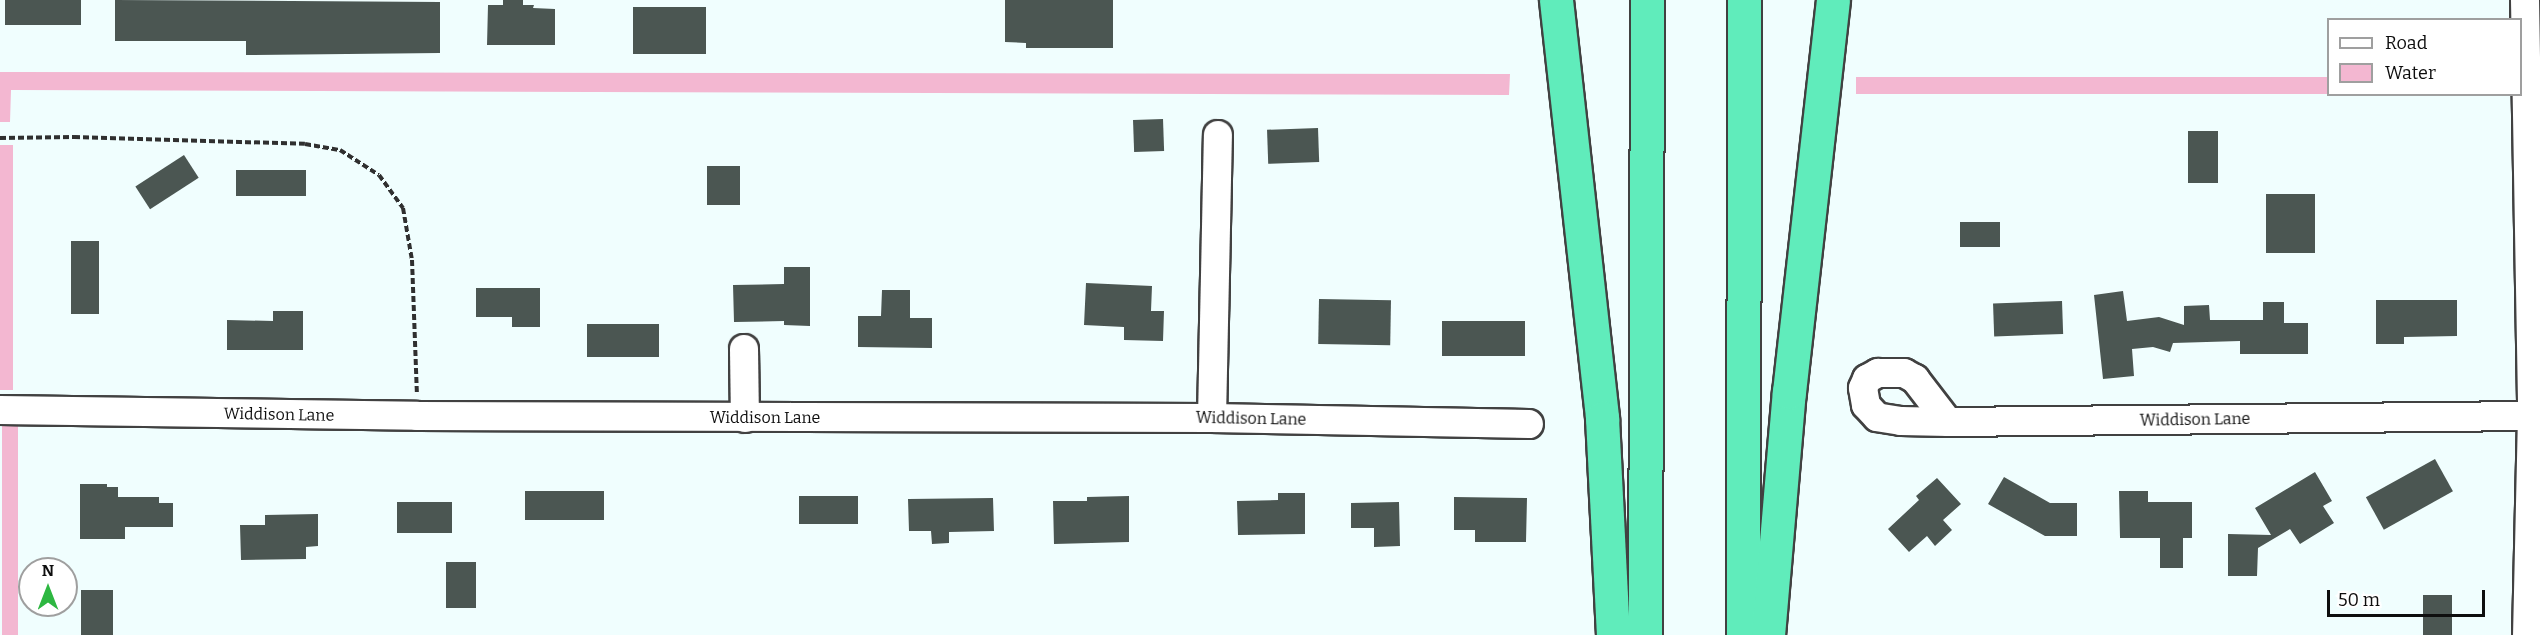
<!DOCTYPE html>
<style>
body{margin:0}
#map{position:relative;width:2540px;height:635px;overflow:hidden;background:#f0fefe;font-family:Bitter,serif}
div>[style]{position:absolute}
.water>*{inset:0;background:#f3b7d1;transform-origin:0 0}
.building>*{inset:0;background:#4b5652;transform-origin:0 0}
.path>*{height:4px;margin-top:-2px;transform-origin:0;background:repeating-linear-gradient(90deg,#303030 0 6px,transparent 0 9px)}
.roads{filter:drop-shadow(2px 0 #414141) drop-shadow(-2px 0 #414141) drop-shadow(0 2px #414141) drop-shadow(0 -2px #414141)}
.minor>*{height:28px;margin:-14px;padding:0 14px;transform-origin:14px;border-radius:14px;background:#fff}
.highway>*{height:33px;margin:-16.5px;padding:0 16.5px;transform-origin:16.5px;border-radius:16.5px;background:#60ecbb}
span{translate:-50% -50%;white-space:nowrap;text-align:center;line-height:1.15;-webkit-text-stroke:6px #fff;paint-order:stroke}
.street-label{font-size:16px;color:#0e0e0e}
.legend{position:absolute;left:2327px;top:18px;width:195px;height:78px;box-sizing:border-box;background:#fff;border:2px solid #9f9f9f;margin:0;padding:8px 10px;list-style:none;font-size:18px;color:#0e0e0e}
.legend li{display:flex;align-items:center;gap:12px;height:30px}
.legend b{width:30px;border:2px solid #9f9f9f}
.north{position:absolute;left:18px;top:557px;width:60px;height:60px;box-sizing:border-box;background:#fff;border:2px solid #9f9f9f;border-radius:50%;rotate:0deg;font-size:16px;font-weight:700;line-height:24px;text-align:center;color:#0e0e0e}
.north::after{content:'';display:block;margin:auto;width:21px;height:27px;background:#2db741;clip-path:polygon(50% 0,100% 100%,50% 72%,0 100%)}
.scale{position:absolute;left:2327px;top:590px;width:158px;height:27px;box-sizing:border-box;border:3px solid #0e0e0e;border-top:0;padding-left:8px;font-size:18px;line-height:21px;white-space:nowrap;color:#0e0e0e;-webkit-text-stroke:4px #fff;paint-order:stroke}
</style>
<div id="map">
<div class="water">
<i style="clip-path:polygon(0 72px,1510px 74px,1509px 95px,11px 90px,10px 122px,0 122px)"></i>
<i style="left:2328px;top:77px;width:17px;height:472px;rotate:90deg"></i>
<i style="left:0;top:145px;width:13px;height:245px"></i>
<i style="left:2px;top:420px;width:16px;height:215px"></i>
</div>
<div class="building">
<i style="left:5px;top:0;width:76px;height:25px"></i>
<i style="clip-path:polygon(115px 0,440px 2px,440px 53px,246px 55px,246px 41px,115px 41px)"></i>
<i style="clip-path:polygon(503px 0,523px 0,523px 5px,534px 5px,533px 8px,555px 9px,555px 45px,487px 45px,488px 5px,503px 5px)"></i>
<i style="clip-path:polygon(1005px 0,1113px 0,1113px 48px,1026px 48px,1026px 43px,1005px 42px)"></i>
<i style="left:633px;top:7px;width:73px;height:47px"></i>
<i style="left:1163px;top:119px;width:32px;height:30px;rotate:88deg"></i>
<i style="left:1318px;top:128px;width:34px;height:51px;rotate:88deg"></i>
<i style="left:2188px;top:131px;width:30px;height:52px"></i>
<i style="left:184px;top:155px;width:27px;height:58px;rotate:57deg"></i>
<i style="left:707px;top:166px;width:33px;height:39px"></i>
<i style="left:306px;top:170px;width:26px;height:70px;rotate:90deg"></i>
<i style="left:2266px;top:194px;width:49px;height:59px"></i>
<i style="left:1960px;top:222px;width:40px;height:25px"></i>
<i style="left:71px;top:241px;width:28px;height:73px"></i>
<i style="clip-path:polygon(784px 267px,810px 267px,810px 326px,784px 325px,784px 321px,734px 322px,733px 285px,784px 284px)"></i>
<i style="clip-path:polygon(1086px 283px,1152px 286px,1151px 311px,1164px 311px,1163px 341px,1124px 340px,1124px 327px,1084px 325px)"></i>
<i style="clip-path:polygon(476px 288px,540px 288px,540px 327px,512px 327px,512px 317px,476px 317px)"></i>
<i style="clip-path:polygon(882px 290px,910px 290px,910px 318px,932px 318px,932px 348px,858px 347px,858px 316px,881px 316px)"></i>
<i style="clip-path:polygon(2123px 291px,2127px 321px,2159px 317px,2184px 325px,2184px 306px,2209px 305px,2210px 320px,2263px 320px,2263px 302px,2284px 302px,2284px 323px,2308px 323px,2308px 354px,2240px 354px,2240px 341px,2173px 343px,2170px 352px,2153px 347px,2132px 349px,2134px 376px,2103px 379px,2094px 295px)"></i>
<i style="left:1319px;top:299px;width:72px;height:45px;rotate:1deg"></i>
<i style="clip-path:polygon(2376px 300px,2457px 300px,2457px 336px,2404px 337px,2404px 344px,2376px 344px)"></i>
<i style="left:2062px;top:301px;width:33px;height:69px;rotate:88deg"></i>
<i style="clip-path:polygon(273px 311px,303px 311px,303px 350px,227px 350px,227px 320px,273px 321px)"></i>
<i style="left:1442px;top:321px;width:83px;height:35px"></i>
<i style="left:587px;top:324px;width:72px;height:33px"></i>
<i style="left:2435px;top:459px;width:37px;height:79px;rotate:61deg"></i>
<i style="clip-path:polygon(2315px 472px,2332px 501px,2323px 506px,2334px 523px,2300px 544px,2290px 529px,2258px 548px,2257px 576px,2228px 576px,2228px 534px,2271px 535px,2255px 508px)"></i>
<i style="clip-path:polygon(2004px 477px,2050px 503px,2077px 503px,2077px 536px,2045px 536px,1988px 504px)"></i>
<i style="clip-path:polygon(1937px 478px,1961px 504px,1943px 520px,1952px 530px,1935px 546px,1927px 536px,1909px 552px,1888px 529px,1919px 500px,1916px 496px)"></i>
<i style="clip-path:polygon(80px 484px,107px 484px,107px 487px,118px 487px,118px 497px,159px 497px,159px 503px,173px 503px,173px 527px,125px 527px,125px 539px,80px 539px)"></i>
<i style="left:604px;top:491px;width:29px;height:79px;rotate:90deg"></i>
<i style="clip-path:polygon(2119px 491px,2148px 491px,2148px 502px,2192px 502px,2192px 538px,2183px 538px,2183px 568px,2160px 568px,2160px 538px,2120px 538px)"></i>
<i style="clip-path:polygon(1278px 493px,1305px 493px,1305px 534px,1238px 535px,1237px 501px,1278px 500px)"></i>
<i style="left:858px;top:496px;width:28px;height:59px;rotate:90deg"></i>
<i style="clip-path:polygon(1129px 496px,1129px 542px,1054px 544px,1053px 501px,1087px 501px,1087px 497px)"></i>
<i style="clip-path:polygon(1454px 497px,1527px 498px,1526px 542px,1475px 542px,1475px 530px,1454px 530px)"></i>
<i style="clip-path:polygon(993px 498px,994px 531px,949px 532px,949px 543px,932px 544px,931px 531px,909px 531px,908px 499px)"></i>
<i style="left:452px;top:502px;width:31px;height:55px;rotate:90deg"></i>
<i style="clip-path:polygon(1399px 502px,1400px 546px,1374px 547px,1374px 528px,1351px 528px,1351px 503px)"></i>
<i style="clip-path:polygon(318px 514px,318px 546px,306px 547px,306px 559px,241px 560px,240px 525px,265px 525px,265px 515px)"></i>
<i style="left:446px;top:562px;width:30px;height:46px"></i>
<i style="left:81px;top:590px;width:32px;height:45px"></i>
<i style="left:2423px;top:595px;width:29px;height:40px"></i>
</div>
<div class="path">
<i style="left:0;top:138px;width:74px;rotate:-0.8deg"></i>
<i style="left:74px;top:137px;width:231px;rotate:1.7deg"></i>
<i style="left:305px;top:144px;width:36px;rotate:10deg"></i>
<i style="left:340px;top:150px;width:46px;rotate:32.7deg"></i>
<i style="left:379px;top:175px;width:41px;rotate:54deg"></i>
<i style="left:403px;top:208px;width:53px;rotate:80.2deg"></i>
<i style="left:412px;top:260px;width:134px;rotate:87.9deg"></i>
</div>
<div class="roads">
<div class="minor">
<i style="left:2525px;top:0;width:416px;rotate:89deg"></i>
<i style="left:2532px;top:416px;width:219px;rotate:91.3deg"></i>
<i style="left:744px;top:349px;width:69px;rotate:89.2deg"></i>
<i style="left:1878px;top:373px;width:26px"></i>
<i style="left:1904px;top:373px;width:13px;rotate:29deg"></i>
<i style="left:1915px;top:379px;width:54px;rotate:52.5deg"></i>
<i style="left:1948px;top:422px;width:47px;rotate:-178.8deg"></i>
<i style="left:1901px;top:421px;width:24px;rotate:-171deg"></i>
<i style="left:1877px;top:417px;width:16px;rotate:-133deg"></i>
<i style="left:1866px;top:405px;width:17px;rotate:-100deg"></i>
<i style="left:1863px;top:388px;width:10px;rotate:-66deg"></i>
<i style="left:1867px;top:379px;width:13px;rotate:-29deg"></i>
<i style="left:0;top:410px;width:417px;rotate:0.8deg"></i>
<i style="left:417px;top:416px;width:795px;rotate:0.14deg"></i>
<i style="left:1212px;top:418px;width:317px;rotate:1.1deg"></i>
<i style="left:1212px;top:418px;width:283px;rotate:-88.8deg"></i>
<i style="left:1948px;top:422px;width:584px;rotate:-0.59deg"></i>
</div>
<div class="highway">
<i style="left:1556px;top:0;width:421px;rotate:83.7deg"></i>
<i style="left:1602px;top:418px;width:217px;rotate:87.1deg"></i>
<i style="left:1645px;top:635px;width:635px;rotate:-89.82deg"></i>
<i style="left:1743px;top:635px;width:635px;rotate:-89.91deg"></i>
<i style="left:1768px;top:635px;width:244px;rotate:-85.1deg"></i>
<i style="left:1789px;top:392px;width:394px;rotate:-83.6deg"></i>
</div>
</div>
<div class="street-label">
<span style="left:279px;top:415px;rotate:1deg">Widdison Lane</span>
<span style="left:765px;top:418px">Widdison Lane</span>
<span style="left:1251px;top:419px;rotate:1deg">Widdison Lane</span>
<span style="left:2195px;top:420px;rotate:-1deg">Widdison Lane</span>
</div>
<ul class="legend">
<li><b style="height:8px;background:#fff"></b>Road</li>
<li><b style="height:16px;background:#f3b7d1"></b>Water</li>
</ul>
<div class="north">N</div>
<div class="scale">50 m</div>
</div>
